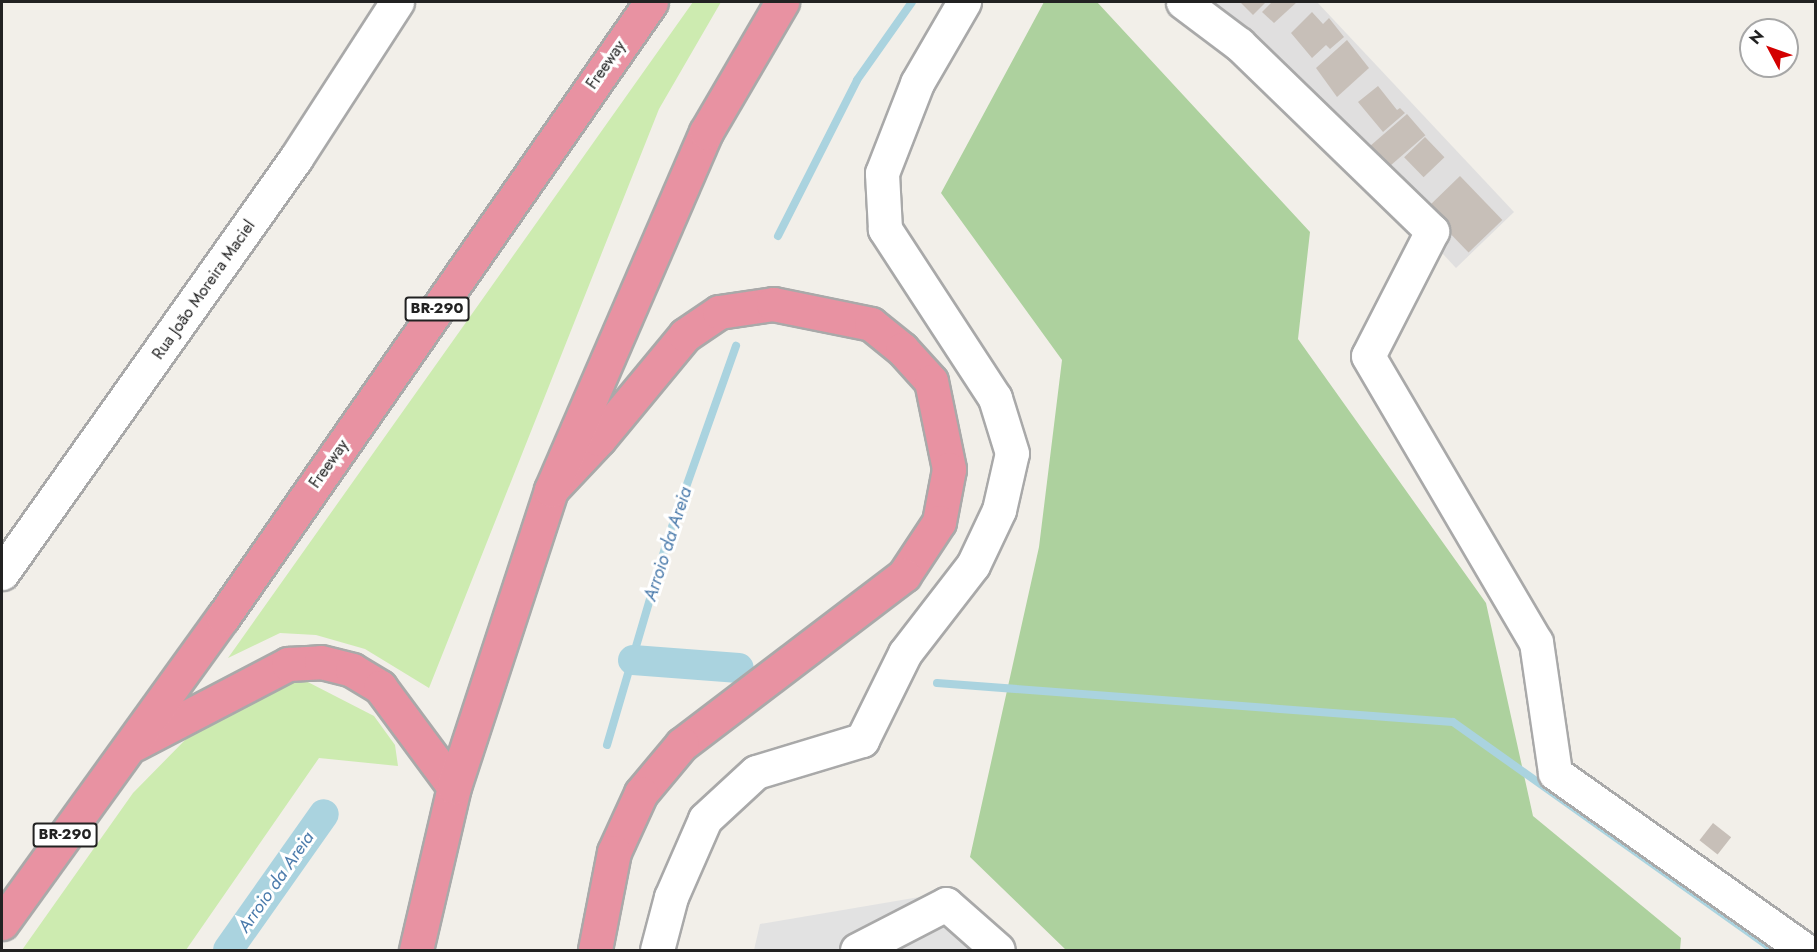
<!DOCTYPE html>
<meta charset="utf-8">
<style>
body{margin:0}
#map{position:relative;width:1817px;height:952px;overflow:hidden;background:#f2efe9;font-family:Jost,sans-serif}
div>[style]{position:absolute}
.residential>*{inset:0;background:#e0dfdf}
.grass>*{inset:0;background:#cdebb0}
.forest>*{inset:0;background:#add19e}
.parking>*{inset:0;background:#e2e2e2}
.stream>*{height:8px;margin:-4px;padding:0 4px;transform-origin:4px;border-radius:4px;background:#aad3df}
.canal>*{height:30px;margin:-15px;padding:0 15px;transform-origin:15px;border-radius:15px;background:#aad3df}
.building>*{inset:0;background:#c7bfb8;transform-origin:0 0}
.roads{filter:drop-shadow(2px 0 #a9a9a9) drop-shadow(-2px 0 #a9a9a9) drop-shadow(0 2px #a9a9a9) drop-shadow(0 -2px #a9a9a9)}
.minor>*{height:33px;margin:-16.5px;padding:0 16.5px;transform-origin:16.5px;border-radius:16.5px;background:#fff}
.highway>*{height:33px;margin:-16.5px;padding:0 16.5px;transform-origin:16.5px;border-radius:16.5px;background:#e892a2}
span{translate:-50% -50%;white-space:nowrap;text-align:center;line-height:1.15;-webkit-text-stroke:6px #fff;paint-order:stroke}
.shield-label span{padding:2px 4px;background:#fff;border:2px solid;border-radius:4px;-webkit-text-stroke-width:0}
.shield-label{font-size:15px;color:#222;font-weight:700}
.street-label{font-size:16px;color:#222}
.water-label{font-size:18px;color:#4a7aab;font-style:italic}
.frame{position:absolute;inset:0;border:3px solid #222;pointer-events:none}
.north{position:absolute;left:1739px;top:18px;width:60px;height:60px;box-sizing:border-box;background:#fff;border:2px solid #a7a7a7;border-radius:50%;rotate:311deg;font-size:16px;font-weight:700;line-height:24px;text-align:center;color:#222}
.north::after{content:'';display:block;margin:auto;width:21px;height:27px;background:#d40000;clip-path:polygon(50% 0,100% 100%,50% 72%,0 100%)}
</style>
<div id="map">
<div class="residential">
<i style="clip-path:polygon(1208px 2px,1317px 2px,1514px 212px,1456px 268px)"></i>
</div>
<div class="grass">
<i style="clip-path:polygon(693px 2px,721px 2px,659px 109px,429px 688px,365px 649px,316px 635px,280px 633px,228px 658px)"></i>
<i style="clip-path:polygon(300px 678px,374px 716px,395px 745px,398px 766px,319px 758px,186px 950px,22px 950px,133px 793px,187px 738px,240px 703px)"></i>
</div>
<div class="forest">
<i style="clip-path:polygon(1044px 2px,1097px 2px,1310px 232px,1298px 339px,1486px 603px,1533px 816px,1681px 938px,1680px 950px,1066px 950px,970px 857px,1039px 547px,1062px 360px,941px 193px)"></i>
</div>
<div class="parking">
<i style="clip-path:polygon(949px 892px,1013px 950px,754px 950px,760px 924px)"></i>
</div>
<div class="stream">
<i style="left:778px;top:236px;width:175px;rotate:-63.1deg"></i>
<i style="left:857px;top:80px;width:95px;rotate:-54.8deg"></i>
<i style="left:937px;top:683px;width:517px;rotate:4.32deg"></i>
<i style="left:1453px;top:722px;width:394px;rotate:35.4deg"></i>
<i style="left:607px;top:745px;width:216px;rotate:-73.6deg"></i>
<i style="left:668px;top:538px;width:204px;rotate:-70.5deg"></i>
</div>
<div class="canal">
<i style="left:633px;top:660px;width:106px;rotate:4.3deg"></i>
<i style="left:228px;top:950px;width:166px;rotate:-54.8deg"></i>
</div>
<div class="building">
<i style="clip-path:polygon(1240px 2px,1266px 2px,1253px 15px)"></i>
<i style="clip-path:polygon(1272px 2px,1297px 2px,1274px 23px,1262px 12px)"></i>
<i style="clip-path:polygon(1312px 12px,1323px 24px,1329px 18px,1344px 37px,1330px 49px,1326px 45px,1312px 58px,1291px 33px)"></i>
<i style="clip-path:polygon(1347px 40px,1369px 68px,1337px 97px,1316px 68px)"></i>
<i style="clip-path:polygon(1378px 86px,1397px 110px,1400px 108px,1405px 113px,1383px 132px,1358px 102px)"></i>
<i style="left:1407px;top:114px;width:28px;height:50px;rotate:49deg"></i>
<i style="left:1425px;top:137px;width:28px;height:29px;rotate:46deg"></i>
<i style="left:1460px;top:176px;width:61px;height:47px;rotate:46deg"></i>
<i style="left:1713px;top:823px;width:23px;height:22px;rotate:38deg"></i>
</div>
<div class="roads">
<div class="minor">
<i style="left:1183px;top:2px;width:70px;rotate:36.9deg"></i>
<i style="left:1239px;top:44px;width:269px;rotate:44.1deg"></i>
<i style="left:1432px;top:231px;width:140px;rotate:117.1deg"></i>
<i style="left:1368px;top:356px;width:332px;rotate:59.6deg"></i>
<i style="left:1536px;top:642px;width:132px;rotate:81.7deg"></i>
<i style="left:1555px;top:773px;width:306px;rotate:35.3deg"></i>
<i style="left:2px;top:573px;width:509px;rotate:-54.68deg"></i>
<i style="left:296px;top:158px;width:186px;rotate:-57.1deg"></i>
<i style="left:657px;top:950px;width:55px;rotate:-75.2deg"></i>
<i style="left:671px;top:897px;width:85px;rotate:-66.4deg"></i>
<i style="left:705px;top:819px;width:69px;rotate:-42.7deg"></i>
<i style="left:756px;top:772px;width:111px;rotate:-16.8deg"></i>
<i style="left:862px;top:740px;width:97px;rotate:-63.7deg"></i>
<i style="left:905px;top:653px;width:111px;rotate:-52.3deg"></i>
<i style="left:973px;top:565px;width:61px;rotate:-64.7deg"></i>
<i style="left:999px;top:510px;width:58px;rotate:-77.2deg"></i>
<i style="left:1012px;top:453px;width:58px;rotate:-107.2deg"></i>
<i style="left:995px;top:398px;width:202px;rotate:-123.1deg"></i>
<i style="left:885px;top:229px;width:56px;rotate:-93.1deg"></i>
<i style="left:882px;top:173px;width:97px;rotate:-68.7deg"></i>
<i style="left:917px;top:83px;width:94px;rotate:-59.9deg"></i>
<i style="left:857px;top:950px;width:100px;rotate:-27.3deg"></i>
<i style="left:946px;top:904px;width:69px;rotate:41.5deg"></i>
</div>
<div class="highway">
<i style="left:551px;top:490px;width:70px;rotate:-46.7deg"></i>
<i style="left:599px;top:439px;width:135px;rotate:-50.4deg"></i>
<i style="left:685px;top:335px;width:41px;rotate:-34.1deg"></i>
<i style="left:719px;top:312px;width:55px;rotate:-8.4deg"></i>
<i style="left:773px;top:304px;width:100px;rotate:11.5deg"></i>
<i style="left:871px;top:324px;width:40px;rotate:39deg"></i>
<i style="left:902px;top:349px;width:43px;rotate:47.8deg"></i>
<i style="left:931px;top:381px;width:90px;rotate:78.4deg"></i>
<i style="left:949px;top:469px;width:54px;rotate:100.7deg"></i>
<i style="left:939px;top:522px;width:64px;rotate:123.4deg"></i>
<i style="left:904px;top:575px;width:279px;rotate:142.7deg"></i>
<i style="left:682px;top:744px;width:64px;rotate:129.9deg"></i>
<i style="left:641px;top:793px;width:65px;rotate:114.6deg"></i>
<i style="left:614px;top:852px;width:100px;rotate:101deg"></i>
<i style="left:135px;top:744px;width:173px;rotate:-27.6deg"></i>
<i style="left:288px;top:664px;width:33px;rotate:-3deg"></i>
<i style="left:321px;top:662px;width:32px;rotate:14deg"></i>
<i style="left:352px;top:670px;width:33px;rotate:31deg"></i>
<i style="left:380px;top:687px;width:124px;rotate:53.5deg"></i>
<i style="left:2px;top:923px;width:377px;rotate:-54.2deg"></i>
<i style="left:223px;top:617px;width:749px;rotate:-55.16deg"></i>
<i style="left:416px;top:950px;width:167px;rotate:-76.9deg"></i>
<i style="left:454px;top:787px;width:312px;rotate:-71.9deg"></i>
<i style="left:551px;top:490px;width:390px;rotate:-66.6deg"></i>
<i style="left:706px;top:132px;width:151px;rotate:-59.7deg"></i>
</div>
</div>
<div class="shield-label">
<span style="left:437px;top:309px">BR-290</span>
<span style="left:65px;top:835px">BR-290</span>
</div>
<div class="street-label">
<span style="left:606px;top:65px;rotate:-55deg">Freeway</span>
<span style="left:204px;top:290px;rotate:-55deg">Rua João Moreira Maciel</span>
<span style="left:329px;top:464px;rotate:-55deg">Freeway</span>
</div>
<div class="water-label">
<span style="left:668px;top:544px;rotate:-72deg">Arroio da Areia</span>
<span style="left:276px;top:882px;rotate:-55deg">Arroio da Areia</span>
</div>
<div class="frame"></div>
<div class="north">N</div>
</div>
